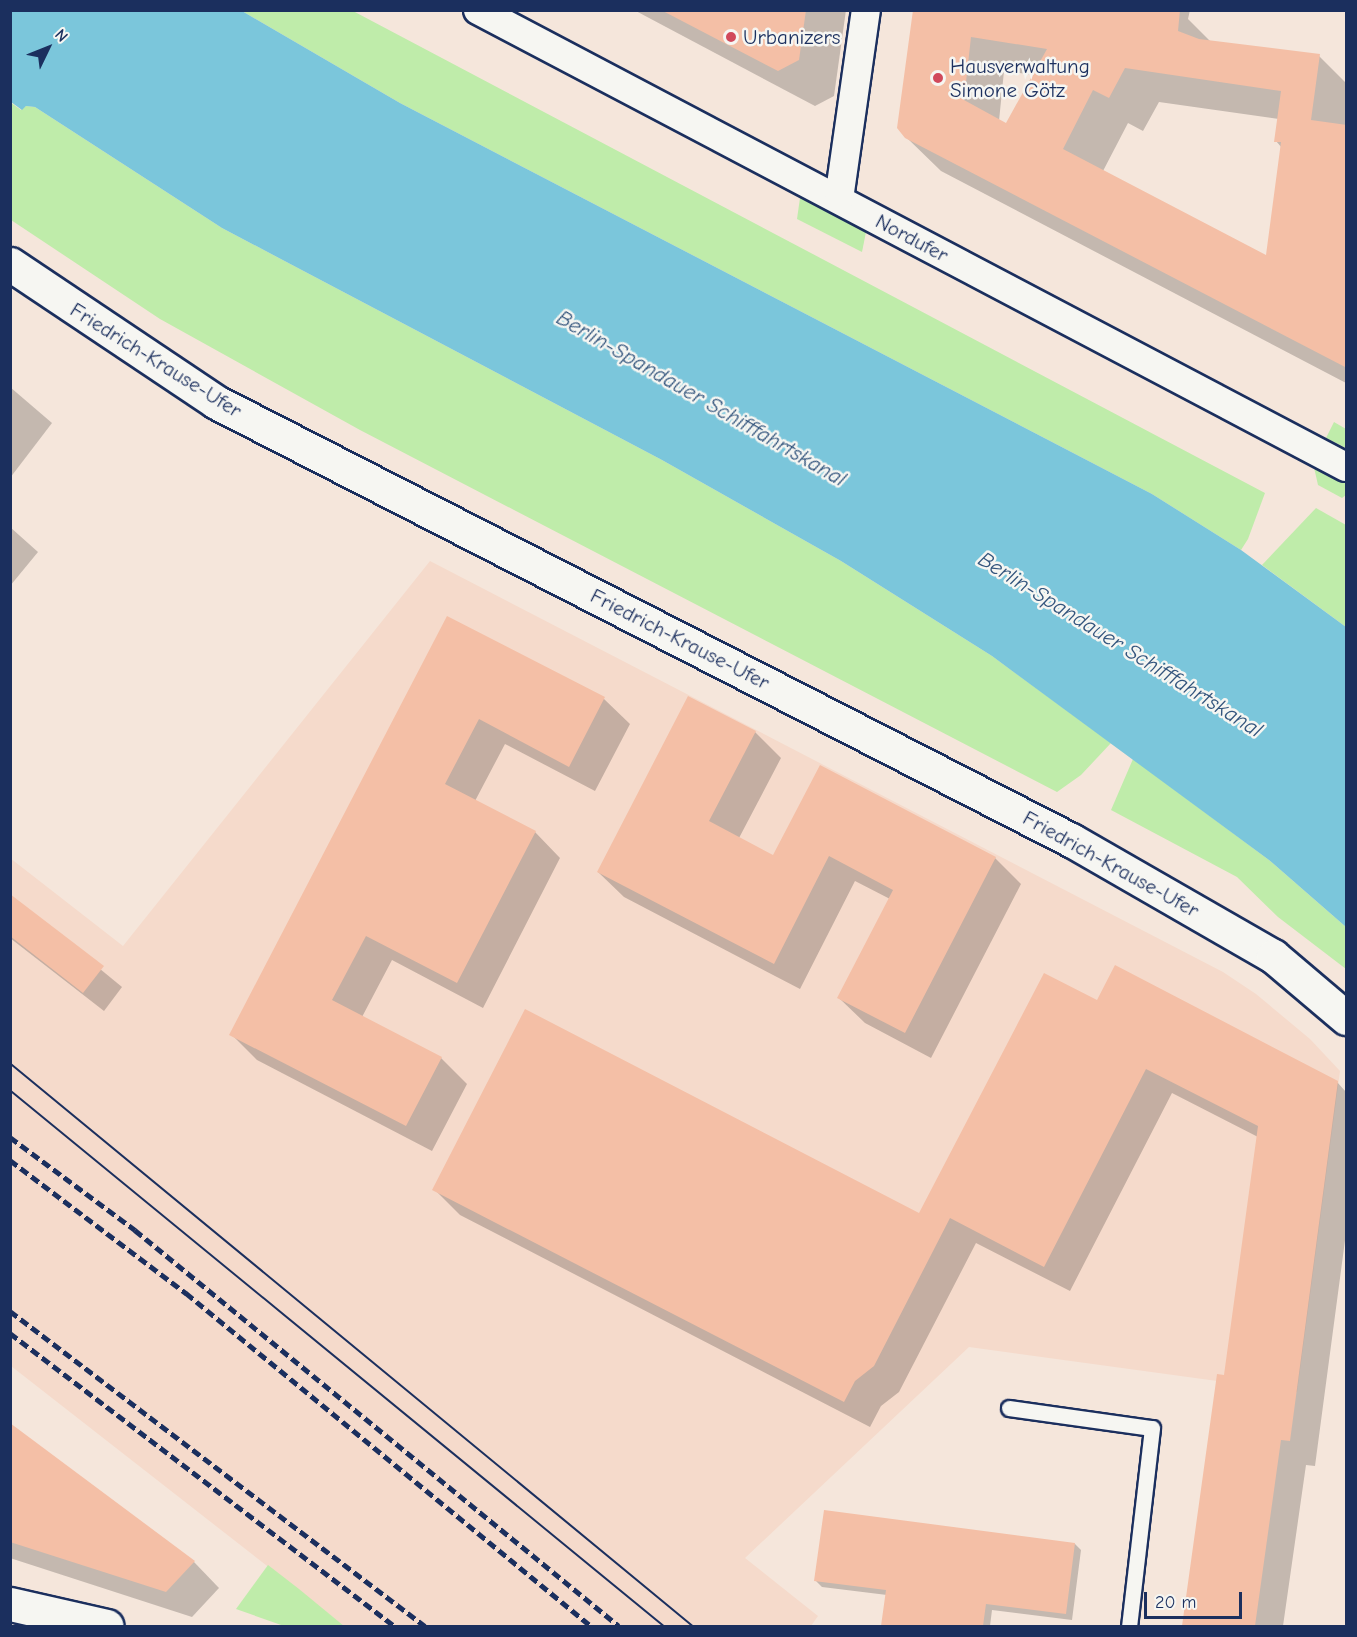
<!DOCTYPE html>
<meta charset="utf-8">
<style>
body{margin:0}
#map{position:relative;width:1357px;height:1637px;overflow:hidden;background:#f5e6db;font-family:"Comic Neue",sans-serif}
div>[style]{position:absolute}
.built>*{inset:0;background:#f5dacb}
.green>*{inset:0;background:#bfecaa}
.water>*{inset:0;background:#7bc6db}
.shadow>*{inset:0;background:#0003}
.building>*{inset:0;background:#f4bfa6}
.roads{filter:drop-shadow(2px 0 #1b2f5e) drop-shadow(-2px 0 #1b2f5e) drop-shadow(0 2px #1b2f5e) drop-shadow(0 -2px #1b2f5e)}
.service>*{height:15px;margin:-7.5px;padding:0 7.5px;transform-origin:7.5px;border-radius:7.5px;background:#f6f6f2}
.minor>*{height:28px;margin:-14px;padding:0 14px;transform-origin:14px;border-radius:14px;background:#f6f6f2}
.tertiary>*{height:33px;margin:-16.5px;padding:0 16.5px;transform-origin:16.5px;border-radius:16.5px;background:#f6f6f2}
.secondary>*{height:33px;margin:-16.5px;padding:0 16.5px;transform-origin:16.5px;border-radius:16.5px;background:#f6f6f2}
.tram>*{height:1.5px;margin:-0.75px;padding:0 0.75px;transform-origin:0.75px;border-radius:0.75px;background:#1b2f5e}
.rail>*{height:4.5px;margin-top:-2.25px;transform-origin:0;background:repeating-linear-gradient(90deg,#1b2f5e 0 9px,transparent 0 13.5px)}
.dots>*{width:16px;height:16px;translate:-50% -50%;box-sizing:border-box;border:3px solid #f6f6f2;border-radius:50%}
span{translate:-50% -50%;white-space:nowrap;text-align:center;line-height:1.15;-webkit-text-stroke:5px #f6f6f2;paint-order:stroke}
.poi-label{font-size:21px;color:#1b2f5e}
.left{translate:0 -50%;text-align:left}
.street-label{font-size:21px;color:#1b2f5e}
.water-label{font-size:22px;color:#33557d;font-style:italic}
.frame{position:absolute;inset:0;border:12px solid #1b2f5e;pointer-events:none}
.north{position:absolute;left:18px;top:18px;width:60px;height:60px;-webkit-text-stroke:4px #f6f6f2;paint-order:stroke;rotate:47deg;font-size:16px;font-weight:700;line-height:24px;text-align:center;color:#1b2f5e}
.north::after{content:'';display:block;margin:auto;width:21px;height:27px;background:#1b2f5e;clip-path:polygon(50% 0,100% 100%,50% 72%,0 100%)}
.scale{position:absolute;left:1144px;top:1592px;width:98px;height:27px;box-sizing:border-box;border:3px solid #1b2f5e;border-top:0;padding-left:8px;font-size:18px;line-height:21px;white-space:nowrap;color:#1b2f5e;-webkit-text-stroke:4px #f6f6f2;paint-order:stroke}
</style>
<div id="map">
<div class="built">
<i style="clip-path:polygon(430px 561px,1223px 972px,1256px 994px,1310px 1039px,1340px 1071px,1297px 1392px,969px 1347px,745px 1558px,818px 1616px,811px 1626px,344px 1626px,11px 1366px,10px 858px,123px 946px)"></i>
</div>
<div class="green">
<i style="clip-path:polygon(242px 11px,353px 11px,1265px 493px,1248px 539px,1241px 550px,1152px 494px,400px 103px)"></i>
<i style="clip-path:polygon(10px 102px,21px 110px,26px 106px,35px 107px,222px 228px,662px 460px,841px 561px,992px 656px,1111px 743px,1081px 775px,1057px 792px,360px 430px,160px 319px,11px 220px)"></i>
<i style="clip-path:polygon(800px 198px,866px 232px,862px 252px,797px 219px)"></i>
<i style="clip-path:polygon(1334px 422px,1346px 429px,1346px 448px,1326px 438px)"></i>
<i style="clip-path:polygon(1313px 463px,1346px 480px,1346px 495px,1342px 498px,1318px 485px)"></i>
<i style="clip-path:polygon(1316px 508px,1346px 525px,1346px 627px,1262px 565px)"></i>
<i style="clip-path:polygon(1133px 759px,1269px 860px,1346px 927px,1346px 969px,1278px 917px,1237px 877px,1111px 810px)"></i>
<i style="clip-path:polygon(268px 1565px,299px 1589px,344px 1626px,284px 1626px,236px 1609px)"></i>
</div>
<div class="water">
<i style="clip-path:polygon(10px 11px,242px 11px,400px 103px,1152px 494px,1241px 550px,1346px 627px,1346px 927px,1269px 860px,992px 656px,841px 561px,662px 460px,222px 228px,35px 107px,26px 106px,22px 110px,11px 102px)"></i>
</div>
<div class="shadow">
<i style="clip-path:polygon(634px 10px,846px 10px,834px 96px,815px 106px)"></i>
<i style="clip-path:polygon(evenodd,914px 10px,1190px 10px,1188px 19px,1211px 42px,1319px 56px,1346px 83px,1346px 383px,941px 171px,906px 137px,914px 10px,1004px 71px,1034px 75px,1007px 125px,999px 121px,1004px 71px,914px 10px,1159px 102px,1279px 119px,1276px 141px,1282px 148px,1268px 257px,1103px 171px,1128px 123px,1143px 131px,1159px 102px)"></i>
<i style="clip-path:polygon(10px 387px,52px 423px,10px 478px)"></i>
<i style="clip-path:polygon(10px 527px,38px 552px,10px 586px)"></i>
<i style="clip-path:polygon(447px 618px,604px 699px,630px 724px,595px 791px,505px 744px,475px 801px,535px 832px,560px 858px,483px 1008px,392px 960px,362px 1017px,441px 1058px,467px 1084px,432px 1151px,257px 1060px,231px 1034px)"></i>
<i style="clip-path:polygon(755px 732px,781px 758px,739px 838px,774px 857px,821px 767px,995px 858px,1021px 884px,931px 1058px,865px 1023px,839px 998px,890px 899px,855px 881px,800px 989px,624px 897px,598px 872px)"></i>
<i style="clip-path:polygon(10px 895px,122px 987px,104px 1011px,10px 938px)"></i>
<i style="clip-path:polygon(1098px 1002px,1337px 1082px,1346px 1092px,1346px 1233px,1315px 1466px,1306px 1465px,1283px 1626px,1183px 1626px,1218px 1376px,1226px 1377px,1258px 1137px,1172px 1093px,1070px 1291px,976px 1243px,899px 1392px,881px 1406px,870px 1427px,460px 1215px,434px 1189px,920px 1215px)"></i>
<i style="clip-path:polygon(10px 1425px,194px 1562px,219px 1588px,192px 1617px,10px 1558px)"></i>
<i style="clip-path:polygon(1075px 1544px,1081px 1550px,1072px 1620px,992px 1610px,990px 1626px,883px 1626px,887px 1595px,822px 1587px,816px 1581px)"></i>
</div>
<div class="building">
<i style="clip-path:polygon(661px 10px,806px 10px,799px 60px,778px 71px)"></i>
<i style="clip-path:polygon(evenodd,913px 10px,1180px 10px,1178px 31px,1199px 39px,1320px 54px,1311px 120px,1347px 125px,1347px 368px,905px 138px,897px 128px,913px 10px,971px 37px,1047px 49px,1006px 123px,964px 100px,971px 37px,913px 10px,1125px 68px,1281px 91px,1274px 142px,1281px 142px,1266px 255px,1063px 149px,1093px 90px,1109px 98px,1125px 68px)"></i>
<i style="clip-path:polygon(447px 616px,605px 697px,569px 767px,479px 719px,445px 784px,536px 831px,457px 983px,366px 936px,332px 1000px,442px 1057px,406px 1126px,229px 1035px)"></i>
<i style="clip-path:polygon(688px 696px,756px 731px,709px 821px,773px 855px,820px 765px,996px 857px,905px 1033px,837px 998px,893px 890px,829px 856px,774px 964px,597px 872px)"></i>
<i style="clip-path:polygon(10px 894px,104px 966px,83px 993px,10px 936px)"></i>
<i style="clip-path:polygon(1115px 965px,1338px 1081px,1290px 1441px,1281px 1440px,1255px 1626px,1182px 1626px,1217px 1374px,1224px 1375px,1258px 1126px,1146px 1069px,1044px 1267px,950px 1218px,874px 1366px,855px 1381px,844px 1402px,432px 1190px,525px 1009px,919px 1213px,1044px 973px,1097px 1000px)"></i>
<i style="clip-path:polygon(10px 1423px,195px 1561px,166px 1592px,10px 1542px)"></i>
<i style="clip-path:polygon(824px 1510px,1075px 1543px,1066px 1614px,986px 1604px,983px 1626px,881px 1626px,886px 1590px,814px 1581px)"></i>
</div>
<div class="roads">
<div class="service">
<i style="left:1009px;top:1408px;width:144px;rotate:8deg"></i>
<i style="left:1152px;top:1428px;width:199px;rotate:96.6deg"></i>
</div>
<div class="minor">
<i style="left:478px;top:10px;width:981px;rotate:27.77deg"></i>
<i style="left:839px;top:199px;width:191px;rotate:-81.9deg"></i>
</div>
<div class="tertiary">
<i style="left:10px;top:264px;width:248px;rotate:33.8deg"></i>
<i style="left:216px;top:402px;width:961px;rotate:27.13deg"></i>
<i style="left:1071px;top:840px;width:233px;rotate:29.9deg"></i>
<i style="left:1273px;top:956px;width:96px;rotate:40.3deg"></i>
</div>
<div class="secondary">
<i style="left:10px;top:1604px;width:99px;rotate:12.8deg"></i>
</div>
</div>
<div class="tram">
<i style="left:10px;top:1063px;width:885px;rotate:39.5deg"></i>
<i style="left:10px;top:1090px;width:846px;rotate:39.34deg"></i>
</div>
<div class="rail">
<i style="left:10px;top:1137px;width:156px;rotate:36.6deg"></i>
<i style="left:135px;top:1230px;width:625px;rotate:39.29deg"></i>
<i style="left:10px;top:1160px;width:221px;rotate:37.1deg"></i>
<i style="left:186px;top:1293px;width:524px;rotate:39.43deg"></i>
<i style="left:10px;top:1311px;width:521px;rotate:37.2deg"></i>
<i style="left:10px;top:1333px;width:483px;rotate:37.3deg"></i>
</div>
<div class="dots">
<i style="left:731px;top:37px;background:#d1495b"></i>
<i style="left:938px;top:78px;background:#d1495b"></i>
</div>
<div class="poi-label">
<span class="left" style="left:743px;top:37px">Urbanizers</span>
<span class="left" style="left:950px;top:78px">Hausverwaltung<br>Simone Götz</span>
</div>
<div class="street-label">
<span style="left:912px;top:238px;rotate:28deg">Nordufer</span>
<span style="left:156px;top:360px;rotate:32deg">Friedrich-Krause-Ufer</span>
<span style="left:680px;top:639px;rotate:27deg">Friedrich-Krause-Ufer</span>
<span style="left:1111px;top:864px;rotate:29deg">Friedrich-Krause-Ufer</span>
</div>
<div class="water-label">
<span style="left:701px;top:399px;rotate:30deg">Berlin-Spandauer Schifffahrtskanal</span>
<span style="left:1120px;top:645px;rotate:32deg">Berlin-Spandauer Schifffahrtskanal</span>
</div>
<div class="frame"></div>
<div class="north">N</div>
<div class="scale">20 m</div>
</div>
